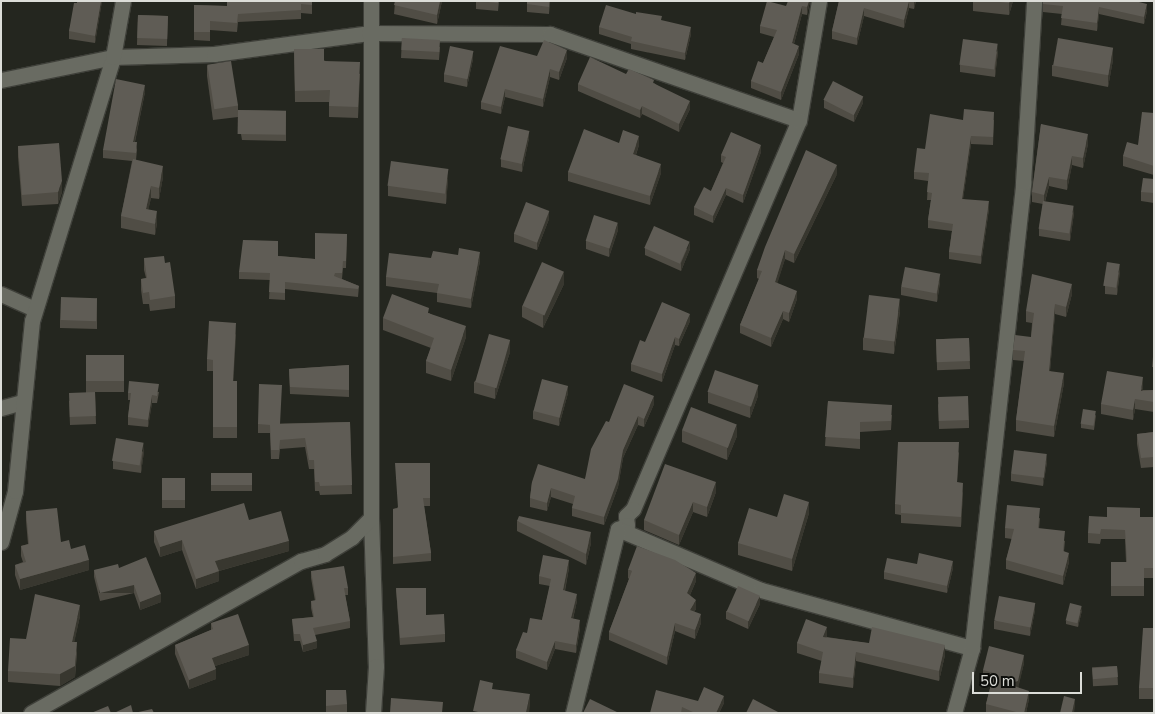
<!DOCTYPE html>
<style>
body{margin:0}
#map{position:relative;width:1155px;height:714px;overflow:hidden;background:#24261f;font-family:"Nunito Sans",sans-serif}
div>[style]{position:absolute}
.roads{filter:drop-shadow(1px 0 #3f403a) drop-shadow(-1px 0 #3f403a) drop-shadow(0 1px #3f403a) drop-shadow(0 -1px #3f403a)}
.minor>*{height:15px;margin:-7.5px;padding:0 7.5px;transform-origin:7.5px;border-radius:7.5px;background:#696b62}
.wall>*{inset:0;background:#504d45;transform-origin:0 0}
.shaded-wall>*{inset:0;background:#38372f;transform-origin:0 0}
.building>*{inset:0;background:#5f5c55;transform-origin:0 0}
span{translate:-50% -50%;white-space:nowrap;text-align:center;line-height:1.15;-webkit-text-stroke:4px #0e0f0c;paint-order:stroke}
.frame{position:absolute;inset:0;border:2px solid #dcddd8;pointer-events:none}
.scale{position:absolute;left:972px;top:672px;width:110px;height:22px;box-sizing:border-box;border:2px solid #dcddd8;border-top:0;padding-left:6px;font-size:15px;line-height:18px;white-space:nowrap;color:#dcddd8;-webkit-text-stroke:4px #0e0f0c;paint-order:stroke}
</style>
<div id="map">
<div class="roads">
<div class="minor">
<i style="left:819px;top:1px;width:121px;rotate:99.5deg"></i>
<i style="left:799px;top:120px;width:423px;rotate:113.1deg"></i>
<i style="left:633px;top:509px;width:10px;rotate:135deg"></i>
<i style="left:626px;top:516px;width:9px;rotate:84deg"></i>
<i style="left:627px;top:525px;width:10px;rotate:156deg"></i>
<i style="left:618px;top:529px;width:155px;rotate:23.1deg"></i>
<i style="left:761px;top:590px;width:219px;rotate:15.4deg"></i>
<i style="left:1px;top:80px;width:114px;rotate:-11.6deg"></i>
<i style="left:113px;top:57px;width:101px;rotate:-1.7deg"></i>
<i style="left:214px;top:54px;width:156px;rotate:-7.7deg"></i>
<i style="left:369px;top:33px;width:181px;rotate:0.3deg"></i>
<i style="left:550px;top:34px;width:263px;rotate:19.1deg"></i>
<i style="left:1px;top:294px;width:37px;rotate:24deg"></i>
<i style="left:1px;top:408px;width:22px;rotate:-16deg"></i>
<i style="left:371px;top:518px;width:148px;rotate:88.1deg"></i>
<i style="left:376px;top:666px;width:47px;rotate:93.7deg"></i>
<i style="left:1px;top:542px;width:53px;rotate:-74.6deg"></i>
<i style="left:15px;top:491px;width:171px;rotate:-84.3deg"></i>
<i style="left:32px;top:321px;width:276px;rotate:-72.9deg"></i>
<i style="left:113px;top:57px;width:57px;rotate:-79.9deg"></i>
<i style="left:31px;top:713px;width:310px;rotate:-29.4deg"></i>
<i style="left:301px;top:561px;width:25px;rotate:-16deg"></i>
<i style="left:325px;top:554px;width:32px;rotate:-32deg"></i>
<i style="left:352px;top:537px;width:27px;rotate:-45deg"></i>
<i style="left:371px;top:518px;width:517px;rotate:-90deg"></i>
<i style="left:573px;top:713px;width:189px;rotate:-76.3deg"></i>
<i style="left:954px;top:713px;width:67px;rotate:-74.5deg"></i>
<i style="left:972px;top:648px;width:468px;rotate:-83.7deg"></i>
<i style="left:1023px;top:183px;width:182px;rotate:-86.5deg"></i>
</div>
</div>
<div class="wall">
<i style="clip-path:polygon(102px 1px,95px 43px,69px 39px,69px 31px,77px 3px)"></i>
<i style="clip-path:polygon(312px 1px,312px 14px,301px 13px,301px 19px,238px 22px,237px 32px,210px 30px,210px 41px,194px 40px,194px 5px,227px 6px)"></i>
<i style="clip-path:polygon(380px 1px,442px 1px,437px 24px,394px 14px,395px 2px,380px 2px)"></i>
<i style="clip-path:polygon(476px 1px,499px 1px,498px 11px,476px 9px)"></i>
<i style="clip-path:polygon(527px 1px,550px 1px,549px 14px,527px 12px)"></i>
<i style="clip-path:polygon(810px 1px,807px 15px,802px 14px,794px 44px,799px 54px,781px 100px,751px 88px,751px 81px,763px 63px,774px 37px,760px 33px,760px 26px,786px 6px)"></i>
<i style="clip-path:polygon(839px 1px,916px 1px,914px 9px,909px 8px,904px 28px,864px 16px,857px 45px,832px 39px,832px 31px)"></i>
<i style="clip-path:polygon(973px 1px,1013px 1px,1009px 15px,973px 11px)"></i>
<i style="clip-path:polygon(1043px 1px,1147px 11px,1144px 24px,1099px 14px,1097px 31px,1061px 25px,1062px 14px,1043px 12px)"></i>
<i style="clip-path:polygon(636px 14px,691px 34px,685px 60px,631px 49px,631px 44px,599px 34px,599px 27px)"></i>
<i style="left:138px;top:15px;width:30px;height:30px;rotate:2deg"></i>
<i style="clip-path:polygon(402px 38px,440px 47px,439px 60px,401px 58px)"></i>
<i style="clip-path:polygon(294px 49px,360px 74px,358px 118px,329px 117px,329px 102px,295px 102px)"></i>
<i style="clip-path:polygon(998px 51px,995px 77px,960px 72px,960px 65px)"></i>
<i style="clip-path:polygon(537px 56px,567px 58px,559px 80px,550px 77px,543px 107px,505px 97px,501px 114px,481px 109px,481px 102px)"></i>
<i style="clip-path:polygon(473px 59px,467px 87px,444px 82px,444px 74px)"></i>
<i style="clip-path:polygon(1113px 60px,1108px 87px,1052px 76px,1052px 65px)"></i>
<i style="clip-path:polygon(207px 65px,238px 105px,238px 117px,213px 120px,207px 76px)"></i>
<i style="clip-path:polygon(626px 74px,654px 83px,690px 109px,679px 132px,642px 114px,640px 118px,578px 91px,578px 84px)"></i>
<i style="clip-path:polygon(145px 92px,135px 142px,137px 150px,136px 160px,163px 177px,159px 199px,151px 198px,148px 210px,157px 223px,155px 235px,121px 228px,121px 216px,132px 161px,103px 158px,103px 150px)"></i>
<i style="clip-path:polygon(824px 100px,863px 103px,854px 122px,824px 108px)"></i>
<i style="clip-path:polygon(238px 110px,286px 111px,286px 141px,242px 140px,238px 117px)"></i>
<i style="clip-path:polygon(1154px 113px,1154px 175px,1123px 166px,1123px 156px,1138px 145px)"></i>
<i style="clip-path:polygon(963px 120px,994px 120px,993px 145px,971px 144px,963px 199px,989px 209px,981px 264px,949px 259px,949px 252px,952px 231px,928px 228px,928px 220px,931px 200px,927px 200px,928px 181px,914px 179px,914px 172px,925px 149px)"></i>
<i style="clip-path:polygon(1041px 124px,1088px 144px,1083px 168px,1072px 165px,1067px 190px,1049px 186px,1045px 202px,1074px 213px,1070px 241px,1039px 236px,1039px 229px,1043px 204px,1032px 202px,1032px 192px)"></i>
<i style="clip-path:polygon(529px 138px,522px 172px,501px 167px,501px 159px)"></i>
<i style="clip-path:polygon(619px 143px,639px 145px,636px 155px,661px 173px,650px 205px,568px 181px,568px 172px)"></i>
<i style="clip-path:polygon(18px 146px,62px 192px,58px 204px,22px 206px,18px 157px)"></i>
<i style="clip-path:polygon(761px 152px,743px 203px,726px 195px,713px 223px,694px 215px,694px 207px,711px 191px,723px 163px,721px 162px,721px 155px)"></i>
<i style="clip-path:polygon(837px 174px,794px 263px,785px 259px,777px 283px,797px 299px,789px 322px,783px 319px,771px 347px,740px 333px,740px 325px,759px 279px,757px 278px,757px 270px)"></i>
<i style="clip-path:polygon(448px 179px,446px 204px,388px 196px,388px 186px)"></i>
<i style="clip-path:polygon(1154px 179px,1154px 203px,1141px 201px,1141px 192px)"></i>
<i style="clip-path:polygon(549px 219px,537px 250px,514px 242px,514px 234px)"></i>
<i style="clip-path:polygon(618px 230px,609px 257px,586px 249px,586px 241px)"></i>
<i style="clip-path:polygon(347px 234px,346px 268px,343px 268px,342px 279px,359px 286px,358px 297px,285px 289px,285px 300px,269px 299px,270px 280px,239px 279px,239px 272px,278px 256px,315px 259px)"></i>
<i style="clip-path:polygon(645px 248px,690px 249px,681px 271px,645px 255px)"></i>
<i style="clip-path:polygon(144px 258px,165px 263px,175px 296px,175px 308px,150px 311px,149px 304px,143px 304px,141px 290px,141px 279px,146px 278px,144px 270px)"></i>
<i style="clip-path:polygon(431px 258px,480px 261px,471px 308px,437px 302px,437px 293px,386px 286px,386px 277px)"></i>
<i style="clip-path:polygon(1120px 271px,1117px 295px,1105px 294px,1105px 286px)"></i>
<i style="clip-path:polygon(940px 282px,937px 302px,901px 295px,901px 287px)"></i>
<i style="clip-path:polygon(564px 284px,543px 328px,522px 317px,522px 306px)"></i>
<i style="clip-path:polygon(1072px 294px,1066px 317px,1055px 314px,1050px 371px,1064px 383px,1054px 437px,1016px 431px,1016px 420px,1024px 361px,1013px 360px,1013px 350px,1031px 337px,1032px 323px,1026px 322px,1026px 311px)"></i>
<i style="clip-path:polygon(97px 298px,97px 329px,60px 328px,60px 320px)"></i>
<i style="clip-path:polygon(900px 311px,894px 354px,863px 350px,863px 338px)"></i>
<i style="clip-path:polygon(429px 313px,466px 337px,451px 381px,426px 373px,426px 361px,431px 348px,383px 330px,383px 318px)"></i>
<i style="clip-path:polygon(690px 321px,679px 346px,675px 345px,662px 382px,631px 371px,631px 364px,645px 342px)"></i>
<i style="clip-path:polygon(236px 334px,233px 381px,237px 381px,237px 438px,213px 438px,213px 371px,207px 371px,207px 359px)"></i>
<i style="left:969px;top:338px;width:31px;height:33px;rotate:88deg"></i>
<i style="clip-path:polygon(1154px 347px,1154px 367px,1152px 367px)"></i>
<i style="clip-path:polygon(510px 352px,495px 399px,474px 393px,474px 382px)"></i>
<i style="clip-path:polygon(124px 355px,124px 392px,95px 392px,96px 424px,70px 425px,69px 401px,86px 393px,86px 356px)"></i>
<i style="clip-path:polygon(349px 365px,349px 397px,290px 394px,289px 369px)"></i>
<i style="clip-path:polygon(1143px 387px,1142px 390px,1154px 390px,1154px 412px,1135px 409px,1133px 420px,1101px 414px,1101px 404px)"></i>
<i style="clip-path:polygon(159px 392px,157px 403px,152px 403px,148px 427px,128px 425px,128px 417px,130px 400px,128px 400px,128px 393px)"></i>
<i style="clip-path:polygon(708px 392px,758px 396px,750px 418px,708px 403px)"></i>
<i style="clip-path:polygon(568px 393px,559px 426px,533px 419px,533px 411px)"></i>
<i style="clip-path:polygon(828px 401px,892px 415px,891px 430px,860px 432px,860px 449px,825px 446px)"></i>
<i style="clip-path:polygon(654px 404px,644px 427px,638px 425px,623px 458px,618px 487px,604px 525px,572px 516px,572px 508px,573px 504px,551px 497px,547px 511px,530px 507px,530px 498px,532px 482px,585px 479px,609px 422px)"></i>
<i style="clip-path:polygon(938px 404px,969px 420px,969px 428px,939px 429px)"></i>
<i style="clip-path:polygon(1096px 415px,1094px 430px,1081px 428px,1081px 424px)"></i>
<i style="clip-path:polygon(350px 422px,352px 494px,320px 495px,319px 491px,315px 491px,314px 469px,309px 469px,305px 447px,280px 449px,279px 459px,271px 459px,270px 433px,258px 433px,258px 424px)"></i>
<i style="clip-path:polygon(682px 430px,737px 436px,727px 460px,682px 442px)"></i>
<i style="clip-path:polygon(1154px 432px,1154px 467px,1141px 468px,1137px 444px,1137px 434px)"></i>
<i style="clip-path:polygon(144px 451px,141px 473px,113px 469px,113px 461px)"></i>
<i style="clip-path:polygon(959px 452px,957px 483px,963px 493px,961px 527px,901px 523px,901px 515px,895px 514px,895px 504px)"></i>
<i style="clip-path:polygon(1047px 462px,1043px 486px,1011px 481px,1011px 474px)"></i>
<i style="clip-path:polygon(430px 463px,430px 506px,424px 506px,431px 553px,431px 561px,393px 564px,393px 509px,397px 508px)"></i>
<i style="left:252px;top:473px;width:18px;height:41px;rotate:90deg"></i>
<i style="left:162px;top:478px;width:23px;height:30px"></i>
<i style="clip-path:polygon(716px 492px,707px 517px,693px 512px,679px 545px,644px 530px,644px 520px)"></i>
<i style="clip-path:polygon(26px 511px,61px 542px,71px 549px,89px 570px,20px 590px,15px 575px,15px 565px,23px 562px,21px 556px,21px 546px,28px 544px,26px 521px)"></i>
<i style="clip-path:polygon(809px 513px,792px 571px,738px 555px,738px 543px,777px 517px)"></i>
<i style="clip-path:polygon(1107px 517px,1154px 517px,1154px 578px,1144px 578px,1144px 596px,1111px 596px,1111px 562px,1126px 562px,1125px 539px,1101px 539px,1100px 544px,1088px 543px,1088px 533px)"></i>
<i style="clip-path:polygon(1040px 518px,1039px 529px,1065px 541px,1064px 551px,1069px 562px,1063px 585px,1006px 569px,1006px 560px,1012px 539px,1005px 538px,1005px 528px)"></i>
<i style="clip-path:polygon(249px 520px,289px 551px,219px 571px,219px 581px,196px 589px,182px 550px,160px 557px,154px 542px,154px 531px)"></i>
<i style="clip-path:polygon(517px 521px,591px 543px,586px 565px,517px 531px)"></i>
<i style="clip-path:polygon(917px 564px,953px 568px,947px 593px,884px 579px,884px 572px)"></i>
<i style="clip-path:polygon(119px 568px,161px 602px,140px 610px,134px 593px,100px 601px,94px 577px,94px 570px)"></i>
<i style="clip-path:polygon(569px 568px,565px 591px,577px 601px,573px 619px,580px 628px,576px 653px,555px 649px,547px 670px,516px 658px,516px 650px,527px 633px,542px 620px,550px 586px,539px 584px,539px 576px)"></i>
<i style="clip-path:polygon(628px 570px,696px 581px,690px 595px,696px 609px,694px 612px,701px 623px,695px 639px,675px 631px,667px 665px,609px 640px,609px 632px,629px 579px,628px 578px)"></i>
<i style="clip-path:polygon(311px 571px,348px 588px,348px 595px,345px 595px,350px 621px,350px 628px,315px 635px,317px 648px,303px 652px,300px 641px,294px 641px,292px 619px,313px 617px,311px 608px,311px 601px,315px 601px,311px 578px)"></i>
<i style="clip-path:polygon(396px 588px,426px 615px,445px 634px,445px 642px,400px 645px)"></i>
<i style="clip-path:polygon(760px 604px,748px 629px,726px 619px,726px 611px)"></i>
<i style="clip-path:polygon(1035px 610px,1030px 636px,994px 629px,994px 621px)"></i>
<i style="clip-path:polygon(1082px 610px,1078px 627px,1066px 624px,1066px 621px)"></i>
<i style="clip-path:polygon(80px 616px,74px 642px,77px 653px,75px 677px,60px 686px,8px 682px,8px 671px,26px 639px)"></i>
<i style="clip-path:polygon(211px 623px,249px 655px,215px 666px,216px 679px,189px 689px,175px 654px,175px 645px,211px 630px)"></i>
<i style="clip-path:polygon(1154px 628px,1154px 699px,1139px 699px,1139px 688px)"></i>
<i style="clip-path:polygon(827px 636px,827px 637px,945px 655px,939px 681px,856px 661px,853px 688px,819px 683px,819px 673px,822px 661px,797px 653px,797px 643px)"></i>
<i style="clip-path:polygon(1024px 663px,1018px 687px,1029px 699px,1026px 713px,990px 713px,986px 712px,986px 704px,992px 680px,983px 678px,983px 670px)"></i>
<i style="left:1117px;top:666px;width:19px;height:25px;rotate:87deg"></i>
<i style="clip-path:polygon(326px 690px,347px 704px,347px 712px,326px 713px)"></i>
<i style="clip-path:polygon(698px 701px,724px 703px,719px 713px,650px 713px)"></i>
</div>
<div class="shaded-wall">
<i style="clip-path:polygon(101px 1px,102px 1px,95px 43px,95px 36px)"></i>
<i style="clip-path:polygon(440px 1px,442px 1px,437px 24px,437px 15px)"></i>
<i style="clip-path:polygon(809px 1px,810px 1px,807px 15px,807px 7px)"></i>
<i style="clip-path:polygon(909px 1px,909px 8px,904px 28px,904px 20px)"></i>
<i style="clip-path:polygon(914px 1px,916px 1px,914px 9px)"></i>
<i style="clip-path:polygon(1010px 1px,1013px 1px,1009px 15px,1009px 3px)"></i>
<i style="clip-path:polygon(1147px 4px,1147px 11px,1144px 24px,1144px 17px)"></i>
<i style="clip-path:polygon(802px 6px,802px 14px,792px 51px,792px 43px)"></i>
<i style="clip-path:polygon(1099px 7px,1099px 14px,1097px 31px,1097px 23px)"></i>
<i style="clip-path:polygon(864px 8px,864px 16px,857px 45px,857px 38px)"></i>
<i style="clip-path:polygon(691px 27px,691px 34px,685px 60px,685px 53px)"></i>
<i style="clip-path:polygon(998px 44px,998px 51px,995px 77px,995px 69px)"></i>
<i style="clip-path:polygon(799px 46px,799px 54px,781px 100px,781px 92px)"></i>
<i style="clip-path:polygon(1113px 48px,1113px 60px,1108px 87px,1108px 76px)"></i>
<i style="clip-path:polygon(567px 50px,567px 58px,559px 80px,559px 72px)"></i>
<i style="clip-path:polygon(473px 51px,473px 59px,467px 87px,467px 79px)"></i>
<i style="clip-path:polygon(550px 69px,550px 77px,543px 107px,543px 99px)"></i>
<i style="clip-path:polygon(145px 85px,145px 92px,133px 150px,133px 142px)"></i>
<i style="clip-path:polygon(505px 89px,505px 97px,501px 114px,501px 107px)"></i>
<i style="clip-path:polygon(863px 96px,863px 103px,854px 122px,854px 114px)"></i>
<i style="clip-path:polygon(690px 101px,690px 109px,679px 132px,679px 124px)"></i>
<i style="clip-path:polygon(642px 106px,642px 114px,640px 118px,640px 110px)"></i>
<i style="clip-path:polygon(529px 131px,529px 138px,522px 172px,522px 164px)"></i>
<i style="clip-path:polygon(1088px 134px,1088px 144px,1083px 168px,1083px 158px)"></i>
<i style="clip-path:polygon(639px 136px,639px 145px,633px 163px,633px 154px)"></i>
<i style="clip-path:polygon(971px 136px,971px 144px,962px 206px,962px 199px)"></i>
<i style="clip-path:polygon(761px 145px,761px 152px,743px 203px,743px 195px)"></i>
<i style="clip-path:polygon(1072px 156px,1072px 165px,1067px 190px,1067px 180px)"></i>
<i style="clip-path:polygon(661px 164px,661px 173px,650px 205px,650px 196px)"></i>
<i style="clip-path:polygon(837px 165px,837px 174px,794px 263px,794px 254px)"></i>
<i style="clip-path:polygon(163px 166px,163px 177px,159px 199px,159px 188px)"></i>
<i style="clip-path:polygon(448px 169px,448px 179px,446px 204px,446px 193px)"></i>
<i style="clip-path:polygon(1049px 177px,1049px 186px,1044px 205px,1044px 195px)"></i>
<i style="clip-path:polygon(62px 181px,62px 192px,58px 204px,58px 192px)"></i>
<i style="clip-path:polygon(151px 186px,151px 198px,146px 220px,146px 209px)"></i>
<i style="clip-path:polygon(726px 188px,726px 195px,713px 223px,713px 216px)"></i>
<i style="clip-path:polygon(989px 201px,989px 209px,981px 264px,981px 256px)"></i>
<i style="clip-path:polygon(1074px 206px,1074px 213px,1070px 241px,1070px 233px)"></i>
<i style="clip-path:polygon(157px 211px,157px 223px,155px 235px,155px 224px)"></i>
<i style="clip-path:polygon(549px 211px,549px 219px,537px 250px,537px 242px)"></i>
<i style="clip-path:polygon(618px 223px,618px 230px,609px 257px,609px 249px)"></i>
<i style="clip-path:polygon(690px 242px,690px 249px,681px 271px,681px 263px)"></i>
<i style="clip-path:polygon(785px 250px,785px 259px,775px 291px,775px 282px)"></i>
<i style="clip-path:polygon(480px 252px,480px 261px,471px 308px,471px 299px)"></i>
<i style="clip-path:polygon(1120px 264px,1120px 271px,1117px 295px,1117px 287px)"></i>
<i style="clip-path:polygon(564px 272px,564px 284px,543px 328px,543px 316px)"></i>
<i style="clip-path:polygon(940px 274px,940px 282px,937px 302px,937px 294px)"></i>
<i style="clip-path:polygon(1072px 284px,1072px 294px,1066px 317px,1066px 307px)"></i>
<i style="clip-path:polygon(797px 291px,797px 299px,789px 322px,789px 313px)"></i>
<i style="clip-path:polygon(900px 299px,900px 311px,894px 354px,894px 343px)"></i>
<i style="clip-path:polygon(1055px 304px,1055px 314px,1049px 381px,1049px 371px)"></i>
<i style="clip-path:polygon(783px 311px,783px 319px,771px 347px,771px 338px)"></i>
<i style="clip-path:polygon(690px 314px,690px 321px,679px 346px,679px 339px)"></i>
<i style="clip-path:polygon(236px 323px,236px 334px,233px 393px,233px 381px)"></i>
<i style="clip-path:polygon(466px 326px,466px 337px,451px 381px,451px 370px)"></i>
<i style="clip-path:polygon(675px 337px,675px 345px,662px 382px,662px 374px)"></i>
<i style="clip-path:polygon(510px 340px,510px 352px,495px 399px,495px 388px)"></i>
<i style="clip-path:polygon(1064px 373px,1064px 383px,1054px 437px,1054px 426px)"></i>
<i style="clip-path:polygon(1143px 377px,1143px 387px,1141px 400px,1141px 391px)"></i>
<i style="clip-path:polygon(758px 385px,758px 396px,750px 418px,750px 406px)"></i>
<i style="clip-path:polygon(568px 386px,568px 393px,559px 426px,559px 419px)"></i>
<i style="clip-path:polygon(152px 395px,152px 403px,148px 427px,148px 420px)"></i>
<i style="clip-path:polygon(654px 396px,654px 404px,644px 427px,644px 419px)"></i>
<i style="clip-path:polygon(1135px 399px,1135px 409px,1133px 420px,1133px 410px)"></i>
<i style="clip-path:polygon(638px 416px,638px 425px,623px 458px,618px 487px,604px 525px,604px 517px,623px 450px)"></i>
<i style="clip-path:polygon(737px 425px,737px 436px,727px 460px,727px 448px)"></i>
<i style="clip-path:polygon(144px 443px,144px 451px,141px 473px,141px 466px)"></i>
<i style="clip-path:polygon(1047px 454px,1047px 462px,1043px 486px,1043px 478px)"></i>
<i style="clip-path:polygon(716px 482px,716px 492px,707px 517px,707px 507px)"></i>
<i style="clip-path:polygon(963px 483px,963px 493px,961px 527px,961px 517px)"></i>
<i style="clip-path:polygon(551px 488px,551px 497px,547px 511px,547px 503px)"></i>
<i style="clip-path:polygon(693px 502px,693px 512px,679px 545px,679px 535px)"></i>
<i style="clip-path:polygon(809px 502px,809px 513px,792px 571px,792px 559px)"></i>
<i style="clip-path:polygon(591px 532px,591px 543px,586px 565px,586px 554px)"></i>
<i style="clip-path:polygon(182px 540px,182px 550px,160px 557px,160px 547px)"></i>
<i style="clip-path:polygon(289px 541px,289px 551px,215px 572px,215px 561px)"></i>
<i style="clip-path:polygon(1069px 553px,1069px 562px,1063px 585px,1063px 576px)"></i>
<i style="clip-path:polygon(89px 560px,89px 570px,20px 590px,20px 579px)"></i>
<i style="clip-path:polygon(569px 560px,569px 568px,563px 598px,563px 590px)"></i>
<i style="clip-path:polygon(953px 561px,953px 568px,947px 593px,947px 586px)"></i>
<i style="clip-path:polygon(219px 571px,219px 581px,196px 589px,196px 579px)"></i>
<i style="clip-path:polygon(696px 573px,696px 581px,687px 602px,687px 593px)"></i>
<i style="left:134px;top:585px;width:8px;height:35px;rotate:90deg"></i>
<i style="clip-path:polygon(161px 594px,161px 602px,140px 610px,140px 602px)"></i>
<i style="clip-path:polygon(577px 594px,577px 601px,571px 626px,571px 618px)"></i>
<i style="clip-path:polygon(760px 596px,760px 604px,748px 629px,748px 621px)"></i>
<i style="clip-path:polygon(696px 600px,696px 609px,690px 618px,690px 610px)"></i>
<i style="clip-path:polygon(1035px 603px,1035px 610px,1030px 636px,1030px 628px)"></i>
<i style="clip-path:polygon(80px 605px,80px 616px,72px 653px,72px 642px)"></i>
<i style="clip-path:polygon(1082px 606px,1082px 610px,1078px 627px,1078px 623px)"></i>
<i style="clip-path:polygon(701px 614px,701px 623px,695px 639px,695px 630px)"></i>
<i style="clip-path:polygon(580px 620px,580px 628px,576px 653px,576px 645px)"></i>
<i style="clip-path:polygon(675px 623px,675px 631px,667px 665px,667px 657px)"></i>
<i style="clip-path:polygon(827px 627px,827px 636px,823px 647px,823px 637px)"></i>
<i style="clip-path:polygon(317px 641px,317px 648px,303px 652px,303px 645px)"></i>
<i style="clip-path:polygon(555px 641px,555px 649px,547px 670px,547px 662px)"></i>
<i style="clip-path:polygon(77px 642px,75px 677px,60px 686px,60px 674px)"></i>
<i style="clip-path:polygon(249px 645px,249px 655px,212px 667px,212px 658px)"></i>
<i style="clip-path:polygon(945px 645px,945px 655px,939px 681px,939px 671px)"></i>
<i style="clip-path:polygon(856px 652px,856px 661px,853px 688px,853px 678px)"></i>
<i style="clip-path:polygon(1024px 655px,1024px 663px,1018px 689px,1008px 684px)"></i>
<i style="clip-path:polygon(216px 669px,216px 679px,189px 689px,189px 680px)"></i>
<i style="clip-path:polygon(1029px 691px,1029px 699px,1026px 713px,1024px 713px)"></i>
<i style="clip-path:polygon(530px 694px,530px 706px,529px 713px,526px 713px)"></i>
<i style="clip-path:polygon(724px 696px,724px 703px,719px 713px,716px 713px)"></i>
<i style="clip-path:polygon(1075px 699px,1075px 707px,1074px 713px,1072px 713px)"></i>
</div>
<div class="building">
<i style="clip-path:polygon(77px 1px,101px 1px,95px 36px,69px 31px,74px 3px,77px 3px)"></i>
<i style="clip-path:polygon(227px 1px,312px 1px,312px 5px,301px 4px,301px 10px,238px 14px,237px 23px,210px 21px,210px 32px,194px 32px,194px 5px,227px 6px)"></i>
<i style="clip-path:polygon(395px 1px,440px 1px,437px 15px,394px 5px)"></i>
<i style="clip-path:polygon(478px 1px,498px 1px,498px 3px)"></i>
<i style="clip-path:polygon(527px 1px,549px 1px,549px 7px,527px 4px)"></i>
<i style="clip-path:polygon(767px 1px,786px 6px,788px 1px,809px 1px,807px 7px,802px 6px,792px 43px,799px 46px,781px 92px,751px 81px,758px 61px,763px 63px,777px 30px,760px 26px)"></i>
<i style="clip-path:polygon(839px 1px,909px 1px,904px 20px,864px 8px,857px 38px,832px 31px)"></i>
<i style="clip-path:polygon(990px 1px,1010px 1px,1009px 3px)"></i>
<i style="clip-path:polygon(1043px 1px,1135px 1px,1147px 4px,1144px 17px,1099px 7px,1097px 23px,1061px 18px,1063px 6px,1043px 4px)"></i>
<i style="clip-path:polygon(606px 5px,636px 14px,636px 12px,662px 16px,661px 20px,691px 27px,685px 53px,631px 41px,632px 37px,599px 27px)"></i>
<i style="left:138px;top:15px;width:30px;height:23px;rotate:2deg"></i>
<i style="left:402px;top:38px;width:38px;height:12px;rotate:3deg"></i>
<i style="left:1058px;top:38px;width:56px;height:28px;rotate:10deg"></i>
<i style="left:963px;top:39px;width:35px;height:26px;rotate:8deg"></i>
<i style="clip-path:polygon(544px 40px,567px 50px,559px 72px,550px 69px,543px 99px,505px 89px,501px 107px,481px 102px,500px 46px,537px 56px)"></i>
<i style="left:450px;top:46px;width:24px;height:29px;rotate:12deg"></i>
<i style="clip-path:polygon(294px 49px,324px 49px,324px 61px,360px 62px,358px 107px,329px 106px,330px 90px,295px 91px)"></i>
<i style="clip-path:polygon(590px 57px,626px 74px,629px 69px,654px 80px,653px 83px,690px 101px,679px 124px,642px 106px,640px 110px,578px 84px)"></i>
<i style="left:231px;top:61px;width:45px;height:24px;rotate:81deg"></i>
<i style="clip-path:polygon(116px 79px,145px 85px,133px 142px,137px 142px,136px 153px,103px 150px)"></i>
<i style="left:833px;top:81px;width:34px;height:21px;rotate:27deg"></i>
<i style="clip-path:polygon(964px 109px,994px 112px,993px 137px,971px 136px,962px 199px,989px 201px,981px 256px,949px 252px,953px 224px,928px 220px,932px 193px,927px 192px,929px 173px,914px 172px,917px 148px,925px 149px,930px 114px,963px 120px)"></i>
<i style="left:238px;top:110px;width:48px;height:24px;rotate:1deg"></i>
<i style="clip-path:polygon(1142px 112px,1154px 113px,1154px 166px,1123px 156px,1127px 142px,1138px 145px)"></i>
<i style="clip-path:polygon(1041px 124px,1088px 134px,1083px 158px,1072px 156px,1067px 180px,1049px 177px,1044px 195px,1032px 192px)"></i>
<i style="left:508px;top:126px;width:22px;height:34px;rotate:13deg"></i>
<i style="clip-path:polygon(584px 129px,619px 143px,623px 130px,639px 136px,633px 154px,661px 164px,650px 196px,568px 172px)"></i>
<i style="clip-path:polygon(731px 132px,761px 145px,743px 195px,726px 188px,713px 216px,694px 207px,704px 187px,711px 191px,726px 157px,721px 155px)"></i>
<i style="clip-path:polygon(59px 143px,62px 181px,58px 192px,22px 195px,18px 146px)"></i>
<i style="clip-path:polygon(806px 150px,837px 165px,794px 254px,785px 250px,775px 282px,797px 291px,789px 313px,783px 311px,771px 338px,740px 325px,762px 271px,757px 270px,765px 247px)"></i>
<i style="clip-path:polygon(133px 159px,163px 166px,159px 188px,151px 186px,146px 209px,157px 211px,155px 224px,121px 216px)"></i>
<i style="left:391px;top:161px;width:58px;height:25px;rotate:8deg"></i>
<i style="clip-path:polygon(1143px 178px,1154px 179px,1154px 193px,1141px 192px)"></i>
<i style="left:1043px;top:201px;width:31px;height:28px;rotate:9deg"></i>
<i style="left:526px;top:202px;width:25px;height:34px;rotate:21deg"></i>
<i style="left:594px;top:215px;width:25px;height:27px;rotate:18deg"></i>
<i style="left:654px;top:226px;width:39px;height:24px;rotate:24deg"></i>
<i style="clip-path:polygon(315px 233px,347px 234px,346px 261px,343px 261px,342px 273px,335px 273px,334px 276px,359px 286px,358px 289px,285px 282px,285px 293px,269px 292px,270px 273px,239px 272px,243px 240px,278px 241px,278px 256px,315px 259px)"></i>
<i style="clip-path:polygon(459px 248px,480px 252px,471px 299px,437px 293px,439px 284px,386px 277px,389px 253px,431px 258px,433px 251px,458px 255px)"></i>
<i style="clip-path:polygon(164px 256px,165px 263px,170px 262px,175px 296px,150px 300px,149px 292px,143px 293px,141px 279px,147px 278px,144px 258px)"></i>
<i style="left:542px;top:262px;width:24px;height:48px;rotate:24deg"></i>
<i style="left:1107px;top:262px;width:13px;height:24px;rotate:9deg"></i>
<i style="left:905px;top:267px;width:36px;height:20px;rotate:11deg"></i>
<i style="clip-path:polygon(1032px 274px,1072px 284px,1066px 307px,1055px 304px,1049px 371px,1064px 373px,1054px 426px,1016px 420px,1025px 351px,1013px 350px,1015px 335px,1031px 337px,1034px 313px,1026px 311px)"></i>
<i style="clip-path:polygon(392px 294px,429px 308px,428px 313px,466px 326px,451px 370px,426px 361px,434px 338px,383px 318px)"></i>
<i style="left:869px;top:295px;width:31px;height:43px;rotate:7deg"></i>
<i style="left:61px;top:297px;width:36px;height:23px;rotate:2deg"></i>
<i style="clip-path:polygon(662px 302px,690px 314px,679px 339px,675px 337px,662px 374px,631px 364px,640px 340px,645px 342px)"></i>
<i style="clip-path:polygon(209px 321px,236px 323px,233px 381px,237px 381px,237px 427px,213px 427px,213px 360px,207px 359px)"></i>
<i style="left:489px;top:334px;width:22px;height:50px;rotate:16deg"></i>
<i style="left:969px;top:338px;width:23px;height:33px;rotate:88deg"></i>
<i style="left:124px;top:355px;width:26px;height:38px;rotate:90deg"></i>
<i style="clip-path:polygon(349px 365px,349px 390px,290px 387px,289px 369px)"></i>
<i style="left:715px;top:370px;width:46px;height:23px;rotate:19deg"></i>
<i style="clip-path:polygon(1107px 371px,1143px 377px,1141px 391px,1154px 390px,1154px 402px,1135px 399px,1133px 410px,1101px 404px)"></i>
<i style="left:542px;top:379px;width:27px;height:33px;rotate:15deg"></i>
<i style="clip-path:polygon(129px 381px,159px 384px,157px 396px,152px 395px,148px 420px,128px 417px,131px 393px,128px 393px)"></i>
<i style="clip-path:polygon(259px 384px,282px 385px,280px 424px,350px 422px,352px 485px,320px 486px,319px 482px,315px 482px,314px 460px,309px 460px,305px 438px,280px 440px,279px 450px,271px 450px,270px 425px,258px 424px)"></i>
<i style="clip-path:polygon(624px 384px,654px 396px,644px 419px,638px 416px,623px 450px,618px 479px,604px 517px,572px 508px,575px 496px,551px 488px,547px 503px,530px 498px,532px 482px,538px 464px,585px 479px,591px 449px,606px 421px,609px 422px)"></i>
<i style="left:95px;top:392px;width:24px;height:26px;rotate:88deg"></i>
<i style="left:968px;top:396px;width:24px;height:30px;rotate:88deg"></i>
<i style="clip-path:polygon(828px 401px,892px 405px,891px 421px,860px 422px,860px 439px,825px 437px)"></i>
<i style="left:691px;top:407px;width:49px;height:25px;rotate:21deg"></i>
<i style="left:1083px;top:409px;width:13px;height:15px;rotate:9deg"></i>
<i style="clip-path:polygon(1154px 432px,1154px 457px,1141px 458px,1137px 434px)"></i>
<i style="left:116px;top:438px;width:28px;height:23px;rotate:10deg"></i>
<i style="clip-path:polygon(898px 442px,959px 442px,957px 482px,963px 483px,961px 517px,901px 513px,901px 505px,895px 504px)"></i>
<i style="left:1014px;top:450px;width:33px;height:24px;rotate:7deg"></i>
<i style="clip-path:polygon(395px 463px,430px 463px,430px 498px,423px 498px,431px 553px,393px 557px,393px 509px,398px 508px)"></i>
<i style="clip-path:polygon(665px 464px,716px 482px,707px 507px,693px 502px,679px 535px,644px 520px)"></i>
<i style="left:252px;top:473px;width:12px;height:41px;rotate:90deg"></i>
<i style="left:162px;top:478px;width:23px;height:22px"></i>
<i style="clip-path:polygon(784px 494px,809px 502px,792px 559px,738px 543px,749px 508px,777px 517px)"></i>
<i style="clip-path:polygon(244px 503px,249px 520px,281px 511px,289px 541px,215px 561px,219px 571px,196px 579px,182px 540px,160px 547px,154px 531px)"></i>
<i style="clip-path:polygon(1007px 505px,1040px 508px,1038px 528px,1065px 531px,1063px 551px,1069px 553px,1063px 576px,1006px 560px,1014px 529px,1005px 528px)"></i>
<i style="clip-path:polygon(1107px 507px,1140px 508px,1140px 517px,1154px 517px,1154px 568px,1144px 568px,1144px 586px,1111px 586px,1111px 562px,1127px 562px,1125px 530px,1101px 529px,1100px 534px,1088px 533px,1089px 516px,1107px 517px)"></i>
<i style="clip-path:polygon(57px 508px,61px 542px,69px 540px,71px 549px,85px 545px,89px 560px,20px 579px,15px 565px,26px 562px,21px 546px,29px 544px,26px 511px)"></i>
<i style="clip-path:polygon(519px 516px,591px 532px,586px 554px,517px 521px)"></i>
<i style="clip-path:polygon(637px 546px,675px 560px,696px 573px,687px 593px,696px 600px,690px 610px,701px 614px,695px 630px,675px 623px,667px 657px,609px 632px,632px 571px,628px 570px)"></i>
<i style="clip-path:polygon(919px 553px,953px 561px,947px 586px,884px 572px,887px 558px,917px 564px)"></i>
<i style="clip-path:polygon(543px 555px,569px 560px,563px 590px,577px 594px,571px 618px,580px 620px,576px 645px,555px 641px,547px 662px,516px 650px,523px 632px,527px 633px,530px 618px,542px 620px,551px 579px,539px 576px)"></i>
<i style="clip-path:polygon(146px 557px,161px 594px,140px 602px,134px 585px,100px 593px,94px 570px,118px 564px,119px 568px)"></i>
<i style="clip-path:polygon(344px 566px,348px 588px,344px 588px,350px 621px,313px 628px,317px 641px,303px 645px,300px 634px,294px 634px,292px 619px,314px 617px,311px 601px,316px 600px,311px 571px)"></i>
<i style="left:738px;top:586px;width:24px;height:28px;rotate:24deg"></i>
<i style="clip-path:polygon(396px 588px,426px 588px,426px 615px,444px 614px,445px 634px,400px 638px)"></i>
<i style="clip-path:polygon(35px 594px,80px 605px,72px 642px,77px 642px,75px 666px,60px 674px,8px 671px,10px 638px,26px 639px)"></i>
<i style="left:999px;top:596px;width:37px;height:25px;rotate:11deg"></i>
<i style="left:1070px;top:603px;width:12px;height:18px;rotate:14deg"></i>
<i style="clip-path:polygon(238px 614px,249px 645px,212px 658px,216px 669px,189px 680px,175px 645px,213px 629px,211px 623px)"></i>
<i style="clip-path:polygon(806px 619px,827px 627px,823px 637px,869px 643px,872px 627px,945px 645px,939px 671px,856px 652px,853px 678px,819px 673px,823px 652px,797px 643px)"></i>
<i style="clip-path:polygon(1143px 628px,1154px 628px,1154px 688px,1139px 688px)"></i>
<i style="clip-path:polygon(989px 646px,1024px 655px,1018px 681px,1008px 684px,1029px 691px,1024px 713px,1020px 713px,986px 704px,994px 673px,983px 670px)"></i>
<i style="left:1117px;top:666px;width:11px;height:25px;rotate:85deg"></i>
<i style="clip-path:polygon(480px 680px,493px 683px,492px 689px,530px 694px,526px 713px,483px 713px,473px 711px)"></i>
<i style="clip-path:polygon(704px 687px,724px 696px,716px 713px,695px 713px,682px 707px,681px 713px,650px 713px,656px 690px,698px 701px)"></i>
<i style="clip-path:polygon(326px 690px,346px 690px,347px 704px,326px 706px)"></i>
<i style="clip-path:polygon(1064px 696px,1075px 699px,1072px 713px,1060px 713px)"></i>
<i style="clip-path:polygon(391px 698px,443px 702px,442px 713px,390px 713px)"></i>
<i style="clip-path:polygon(590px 699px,619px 713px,583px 713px)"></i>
<i style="clip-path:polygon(753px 699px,780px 713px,746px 713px)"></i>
<i style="clip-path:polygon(131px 705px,133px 713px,114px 713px)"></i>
<i style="clip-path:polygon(108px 706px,111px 713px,91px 713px)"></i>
<i style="clip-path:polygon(152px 709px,154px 713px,134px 713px)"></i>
</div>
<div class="frame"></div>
<div class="scale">50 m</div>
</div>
